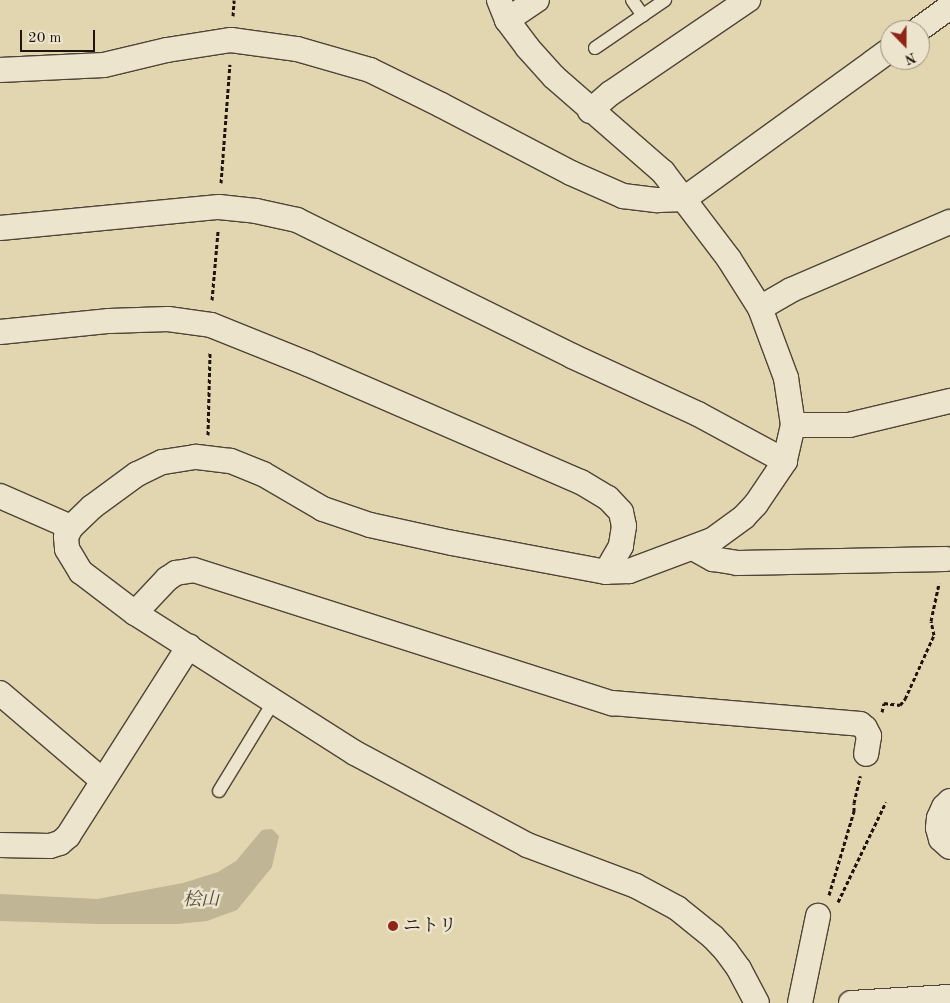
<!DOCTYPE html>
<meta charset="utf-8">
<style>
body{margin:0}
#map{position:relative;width:950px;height:1003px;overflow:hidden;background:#e1d6b0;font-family:"Old Standard TT","Noto Serif JP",serif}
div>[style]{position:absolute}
.green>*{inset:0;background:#c0b594}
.path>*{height:3px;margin-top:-1.5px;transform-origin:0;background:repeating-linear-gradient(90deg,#1f140d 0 4px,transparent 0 6.5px)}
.roads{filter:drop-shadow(1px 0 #504436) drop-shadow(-1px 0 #504436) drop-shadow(0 1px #504436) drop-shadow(0 -1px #504436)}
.lane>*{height:12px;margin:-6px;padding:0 6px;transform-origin:6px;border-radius:6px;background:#ece4cc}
.street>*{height:24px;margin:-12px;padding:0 12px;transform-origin:12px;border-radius:12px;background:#ece4cc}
.dots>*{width:14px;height:14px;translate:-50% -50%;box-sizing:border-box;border:2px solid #ece4cc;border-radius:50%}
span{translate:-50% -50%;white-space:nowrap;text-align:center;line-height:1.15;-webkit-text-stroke:5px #ece4cc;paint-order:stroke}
.park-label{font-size:18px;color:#574c3c;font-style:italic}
.poi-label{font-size:18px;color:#1f140d}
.left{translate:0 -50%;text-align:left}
.north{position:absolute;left:880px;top:20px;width:50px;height:50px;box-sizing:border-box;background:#ece4cc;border:1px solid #9a9180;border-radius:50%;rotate:158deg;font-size:14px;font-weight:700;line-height:20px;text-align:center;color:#1f140d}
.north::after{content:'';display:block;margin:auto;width:18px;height:22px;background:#8f2418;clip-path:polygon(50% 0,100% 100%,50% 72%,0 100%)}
.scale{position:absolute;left:20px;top:30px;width:75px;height:22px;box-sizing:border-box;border:2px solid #1f140d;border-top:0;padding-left:6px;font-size:15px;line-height:18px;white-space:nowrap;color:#1f140d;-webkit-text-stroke:4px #ece4cc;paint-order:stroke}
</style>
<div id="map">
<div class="green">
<i style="clip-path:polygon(272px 829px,279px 836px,272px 867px,237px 910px,207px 921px,177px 924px,98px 924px,0 921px,0 894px,97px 899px,183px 883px,218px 872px,236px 861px,262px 830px)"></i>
</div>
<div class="path">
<i style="left:233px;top:16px;width:16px;rotate:-86deg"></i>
<i style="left:221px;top:183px;width:119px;rotate:-85.7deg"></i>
<i style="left:212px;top:300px;width:69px;rotate:-85deg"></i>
<i style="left:208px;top:435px;width:84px;rotate:-88.6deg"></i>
<i style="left:882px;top:712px;width:9px;rotate:-77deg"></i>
<i style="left:884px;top:703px;width:16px;rotate:7deg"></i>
<i style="left:900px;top:705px;width:8px;rotate:-50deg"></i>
<i style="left:905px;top:699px;width:70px;rotate:-65.6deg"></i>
<i style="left:934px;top:635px;width:14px;rotate:-102deg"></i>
<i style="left:931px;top:621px;width:39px;rotate:-78deg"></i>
<i style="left:829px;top:895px;width:88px;rotate:-73.4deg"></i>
<i style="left:854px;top:811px;width:8px;rotate:-90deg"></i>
<i style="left:854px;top:803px;width:28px;rotate:-77deg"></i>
<i style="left:838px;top:902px;width:111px;rotate:-64.4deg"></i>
</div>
<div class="roads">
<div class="lane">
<i style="left:632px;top:0;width:19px;rotate:55deg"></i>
<i style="left:595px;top:48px;width:85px;rotate:-34.4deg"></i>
<i style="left:219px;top:791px;width:105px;rotate:-58.6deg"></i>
</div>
<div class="street">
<i style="left:499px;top:0;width:22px;rotate:68deg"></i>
<i style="left:507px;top:20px;width:34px;rotate:53deg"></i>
<i style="left:527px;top:47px;width:40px;rotate:48deg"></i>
<i style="left:554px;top:77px;width:145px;rotate:41.1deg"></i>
<i style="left:663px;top:172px;width:109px;rotate:52.8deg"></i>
<i style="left:729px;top:259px;width:58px;rotate:57.7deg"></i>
<i style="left:760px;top:308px;width:75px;rotate:69.6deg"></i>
<i style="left:786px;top:378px;width:48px;rotate:81.5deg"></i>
<i style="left:793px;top:425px;width:37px;rotate:103deg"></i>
<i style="left:785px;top:461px;width:52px;rotate:124deg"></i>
<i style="left:756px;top:504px;width:18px;rotate:133deg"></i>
<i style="left:744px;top:517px;width:39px;rotate:144deg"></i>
<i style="left:712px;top:540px;width:89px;rotate:159.5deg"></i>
<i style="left:629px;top:571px;width:23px;rotate:178deg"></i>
<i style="left:606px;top:572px;width:157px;rotate:-169.3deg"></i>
<i style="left:452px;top:543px;width:84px;rotate:-167.6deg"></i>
<i style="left:370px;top:525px;width:50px;rotate:-161.2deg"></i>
<i style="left:323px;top:509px;width:69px;rotate:-149.7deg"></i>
<i style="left:263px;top:474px;width:35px;rotate:-158deg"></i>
<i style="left:230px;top:461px;width:35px;rotate:-173deg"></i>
<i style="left:195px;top:457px;width:33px;rotate:171deg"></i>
<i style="left:162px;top:462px;width:28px;rotate:154deg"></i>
<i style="left:137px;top:474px;width:56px;rotate:143.7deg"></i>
<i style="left:92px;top:507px;width:29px;rotate:136deg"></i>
<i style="left:71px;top:527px;width:11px;rotate:117deg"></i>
<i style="left:66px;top:537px;width:12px;rotate:85deg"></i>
<i style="left:67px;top:549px;width:27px;rotate:59deg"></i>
<i style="left:81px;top:572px;width:68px;rotate:37.2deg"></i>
<i style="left:135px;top:613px;width:261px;rotate:32.5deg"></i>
<i style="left:355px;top:753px;width:195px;rotate:28.1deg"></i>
<i style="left:527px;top:845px;width:116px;rotate:20.6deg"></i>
<i style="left:636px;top:886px;width:47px;rotate:28.2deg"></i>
<i style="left:677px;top:908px;width:46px;rotate:38.9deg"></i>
<i style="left:713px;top:937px;width:19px;rotate:47deg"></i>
<i style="left:726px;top:951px;width:22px;rotate:54deg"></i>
<i style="left:739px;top:969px;width:38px;rotate:62deg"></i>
<i style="left:507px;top:20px;width:36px;rotate:-34deg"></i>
<i style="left:918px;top:30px;width:39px;rotate:-36deg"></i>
<i style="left:0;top:70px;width:104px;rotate:-2.8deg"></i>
<i style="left:104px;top:65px;width:65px;rotate:-13.4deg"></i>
<i style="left:167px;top:50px;width:65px;rotate:-8.9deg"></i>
<i style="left:231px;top:40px;width:67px;rotate:7.8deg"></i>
<i style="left:297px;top:49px;width:76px;rotate:16deg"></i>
<i style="left:370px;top:70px;width:79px;rotate:26.2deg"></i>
<i style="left:441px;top:105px;width:147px;rotate:27.6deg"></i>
<i style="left:571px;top:173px;width:57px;rotate:23.9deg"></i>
<i style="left:623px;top:196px;width:35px;rotate:7deg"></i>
<i style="left:658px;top:200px;width:26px;rotate:-2deg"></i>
<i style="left:684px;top:199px;width:254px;rotate:-35.9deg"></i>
<i style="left:590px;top:111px;width:28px;rotate:-41deg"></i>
<i style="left:611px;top:93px;width:166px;rotate:-34.2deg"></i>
<i style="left:0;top:228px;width:220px;rotate:-5.5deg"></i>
<i style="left:219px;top:207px;width:37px;rotate:6deg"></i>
<i style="left:256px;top:211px;width:42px;rotate:12.4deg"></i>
<i style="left:297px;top:220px;width:307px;rotate:26.3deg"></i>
<i style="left:572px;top:356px;width:139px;rotate:24.7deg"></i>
<i style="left:698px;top:414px;width:99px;rotate:28.4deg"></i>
<i style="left:760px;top:308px;width:36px;rotate:-30deg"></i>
<i style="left:791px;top:290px;width:173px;rotate:-23.2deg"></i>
<i style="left:0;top:332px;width:110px;rotate:-5.8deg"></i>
<i style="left:109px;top:321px;width:59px;rotate:-1.9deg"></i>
<i style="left:168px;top:319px;width:43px;rotate:7.9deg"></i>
<i style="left:211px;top:325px;width:105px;rotate:21.9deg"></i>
<i style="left:308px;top:364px;width:297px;rotate:23.4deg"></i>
<i style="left:581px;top:482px;width:31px;rotate:31deg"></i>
<i style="left:608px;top:498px;width:19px;rotate:47deg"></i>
<i style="left:621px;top:512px;width:14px;rotate:78deg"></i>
<i style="left:624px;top:526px;width:20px;rotate:99deg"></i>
<i style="left:621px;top:546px;width:30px;rotate:120deg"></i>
<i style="left:793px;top:425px;width:56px"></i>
<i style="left:849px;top:425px;width:104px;rotate:-13.4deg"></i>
<i style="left:0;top:496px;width:77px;rotate:23.6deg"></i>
<i style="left:693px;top:548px;width:23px;rotate:29deg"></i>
<i style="left:713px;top:559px;width:24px;rotate:9deg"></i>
<i style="left:737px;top:563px;width:209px;rotate:-1.1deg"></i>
<i style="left:135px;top:613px;width:47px;rotate:-46.7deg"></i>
<i style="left:167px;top:579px;width:11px;rotate:-34deg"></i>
<i style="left:176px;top:573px;width:18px;rotate:-9deg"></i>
<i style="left:194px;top:570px;width:439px;rotate:17.7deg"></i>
<i style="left:612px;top:703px;width:249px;rotate:4.8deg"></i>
<i style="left:860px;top:724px;width:6px;rotate:39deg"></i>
<i style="left:865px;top:728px;width:9px;rotate:63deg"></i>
<i style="left:869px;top:736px;width:18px;rotate:99deg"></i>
<i style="left:0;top:693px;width:135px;rotate:40.5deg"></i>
<i style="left:950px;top:801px;width:8px;rotate:135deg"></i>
<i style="left:944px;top:807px;width:12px;rotate:114deg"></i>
<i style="left:939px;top:818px;width:10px;rotate:96deg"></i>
<i style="left:938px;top:828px;width:11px;rotate:75deg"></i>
<i style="left:941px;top:839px;width:12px;rotate:42deg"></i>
<i style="left:0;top:845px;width:50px;rotate:1.1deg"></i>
<i style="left:50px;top:846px;width:10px;rotate:-17deg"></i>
<i style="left:60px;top:843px;width:11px;rotate:-41deg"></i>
<i style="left:68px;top:836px;width:225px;rotate:-57.5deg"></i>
<i style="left:800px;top:1003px;width:89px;rotate:-78.3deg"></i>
<i style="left:851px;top:1003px;width:99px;rotate:-3.5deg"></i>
</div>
</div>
<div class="dots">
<i style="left:393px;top:926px;background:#8f2418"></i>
</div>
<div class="park-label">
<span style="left:201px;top:900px">桧山</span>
</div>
<div class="poi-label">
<span class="left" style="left:403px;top:926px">ニトリ</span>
</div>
<div class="north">N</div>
<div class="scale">20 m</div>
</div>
